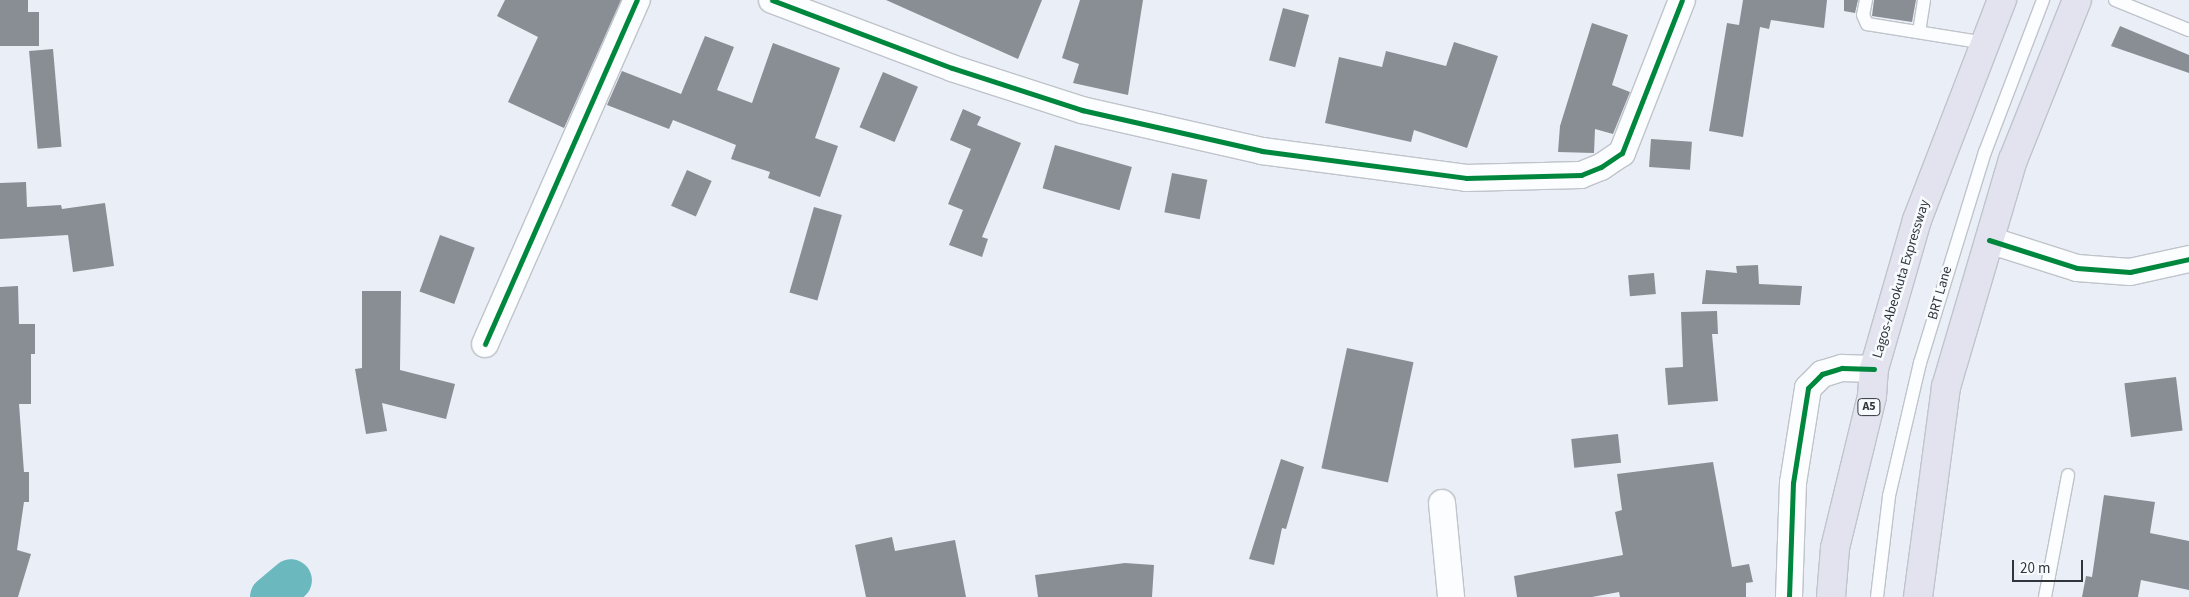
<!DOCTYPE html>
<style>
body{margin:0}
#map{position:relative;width:2189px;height:597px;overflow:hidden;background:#eaeff7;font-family:"Source Sans 3",sans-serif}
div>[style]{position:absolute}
.river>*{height:42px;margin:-21px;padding:0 21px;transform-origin:21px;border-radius:21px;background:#6bb8bf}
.building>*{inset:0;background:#888e93;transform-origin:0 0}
.roads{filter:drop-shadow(1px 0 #bfc4cb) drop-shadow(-1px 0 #bfc4cb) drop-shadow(0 1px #bfc4cb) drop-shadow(0 -1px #bfc4cb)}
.service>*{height:12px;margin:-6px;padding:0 6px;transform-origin:6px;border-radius:6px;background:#fcfdfe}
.minor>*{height:26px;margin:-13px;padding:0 13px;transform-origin:13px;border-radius:13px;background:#fcfdfe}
.trunk>*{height:28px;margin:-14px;padding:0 14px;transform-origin:14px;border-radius:14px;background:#e2e3ee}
.cycleway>*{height:5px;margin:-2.5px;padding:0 2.5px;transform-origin:2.5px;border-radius:2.5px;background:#00873e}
span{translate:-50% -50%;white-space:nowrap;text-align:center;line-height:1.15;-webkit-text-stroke:5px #f8fbfe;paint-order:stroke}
.shield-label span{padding:1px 4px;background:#f8fbfe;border:1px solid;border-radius:4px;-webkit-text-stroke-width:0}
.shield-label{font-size:12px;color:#30353c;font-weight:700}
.street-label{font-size:14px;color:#30353c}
.scale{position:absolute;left:2012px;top:560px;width:71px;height:22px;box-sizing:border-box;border:2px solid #30353c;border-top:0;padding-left:6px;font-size:15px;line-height:18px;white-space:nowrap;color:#30353c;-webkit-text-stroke:4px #f8fbfe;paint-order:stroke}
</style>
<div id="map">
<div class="river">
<i style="left:271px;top:597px;width:26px;rotate:-40deg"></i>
</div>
<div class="building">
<i style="clip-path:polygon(0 0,28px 0,28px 12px,39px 12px,39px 46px,0 46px)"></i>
<i style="clip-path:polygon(505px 0,621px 0,564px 128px,508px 102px,538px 37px,497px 16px)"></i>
<i style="clip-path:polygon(886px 0,1042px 0,1018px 59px)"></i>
<i style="clip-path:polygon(1080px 0,1143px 0,1128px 95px,1073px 83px,1079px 64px,1062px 58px)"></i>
<i style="clip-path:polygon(1743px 0,1827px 0,1824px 28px,1771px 20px,1769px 29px,1760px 27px,1743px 137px,1709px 131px,1727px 23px,1739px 25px)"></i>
<i style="clip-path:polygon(1844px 0,1858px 0,1855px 13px,1844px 11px)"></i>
<i style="clip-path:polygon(1874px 0,1916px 0,1912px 22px,1872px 16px)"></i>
<i style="left:1283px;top:8px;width:27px;height:54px;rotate:15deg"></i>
<i style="clip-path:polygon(1592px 23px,1628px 35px,1612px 85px,1630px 92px,1613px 134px,1595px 129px,1594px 153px,1558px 152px,1560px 126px)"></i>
<i style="clip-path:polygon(2120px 26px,2189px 55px,2189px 73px,2111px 46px)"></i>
<i style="clip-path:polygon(705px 36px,734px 47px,717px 90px,752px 103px,773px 43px,840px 68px,815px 138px,838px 146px,820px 197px,768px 178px,770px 172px,731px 159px,736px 145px,673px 120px,669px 129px,607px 105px,622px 71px,681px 94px)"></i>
<i style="clip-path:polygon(1454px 42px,1498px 56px,1467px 148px,1414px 130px,1411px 142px,1325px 123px,1339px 57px,1382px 67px,1386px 51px,1446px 66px)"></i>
<i style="left:53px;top:49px;width:98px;height:24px;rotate:85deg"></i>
<i style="left:883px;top:72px;width:38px;height:60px;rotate:23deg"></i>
<i style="clip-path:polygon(963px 109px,981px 117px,977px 125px,1021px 143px,982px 237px,988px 239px,982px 257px,949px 245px,963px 210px,948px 204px,971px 149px,950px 140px)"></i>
<i style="left:1651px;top:139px;width:41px;height:28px;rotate:4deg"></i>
<i style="left:1055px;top:145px;width:80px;height:45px;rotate:16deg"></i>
<i style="left:687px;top:170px;width:27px;height:39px;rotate:24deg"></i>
<i style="left:1172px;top:173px;width:36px;height:40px;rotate:11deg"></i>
<i style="clip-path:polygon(26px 182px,27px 207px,61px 205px,62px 209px,105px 203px,114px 266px,73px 272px,68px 235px,0 239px,0 183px)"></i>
<i style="left:814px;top:207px;width:29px;height:89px;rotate:16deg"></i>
<i style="left:440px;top:235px;width:37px;height:60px;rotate:20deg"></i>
<i style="clip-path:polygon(1758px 265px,1759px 284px,1802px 286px,1800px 305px,1702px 304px,1706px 270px,1737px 273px,1736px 266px)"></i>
<i style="left:1654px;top:273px;width:21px;height:26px;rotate:85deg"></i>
<i style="clip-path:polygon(18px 286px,19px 324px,35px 324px,35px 354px,31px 354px,31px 404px,19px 404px,24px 472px,29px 472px,29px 502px,24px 502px,17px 550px,31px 554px,18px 597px,0 597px,0 287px)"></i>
<i style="clip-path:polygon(362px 291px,401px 291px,400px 370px,455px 384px,446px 419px,382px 403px,387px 431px,366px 434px,355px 369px,362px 368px)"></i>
<i style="clip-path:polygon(1717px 311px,1718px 334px,1712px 334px,1718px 401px,1668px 405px,1665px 368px,1683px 367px,1681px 312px)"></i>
<i style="left:1347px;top:348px;width:68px;height:123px;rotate:12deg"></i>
<i style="left:2176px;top:377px;width:54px;height:52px;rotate:83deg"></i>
<i style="left:1618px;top:434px;width:29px;height:47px;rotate:84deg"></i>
<i style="clip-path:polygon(1281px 459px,1304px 467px,1286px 529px,1282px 528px,1274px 565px,1249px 559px)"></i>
<i style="clip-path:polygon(1713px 462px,1732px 567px,1749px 564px,1753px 582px,1746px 583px,1746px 597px,1620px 597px,1619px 592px,1592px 597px,1517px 597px,1514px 576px,1623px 555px,1615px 512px,1622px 510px,1617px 474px)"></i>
<i style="clip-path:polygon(2104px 495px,2155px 502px,2150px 533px,2189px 541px,2189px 590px,2141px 580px,2138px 597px,2082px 597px,2086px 576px,2092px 577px)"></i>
<i style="clip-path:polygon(892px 537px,895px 551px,955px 540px,966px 597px,866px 597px,855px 545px)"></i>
<i style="clip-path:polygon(1125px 563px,1154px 565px,1152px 597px,1038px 597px,1035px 575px)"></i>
</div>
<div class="roads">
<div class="service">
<i style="left:1866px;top:0;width:15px;rotate:101deg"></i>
<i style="left:1863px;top:15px;width:10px;rotate:66deg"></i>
<i style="left:1867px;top:24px;width:120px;rotate:9.1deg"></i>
<i style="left:2115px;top:0;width:80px;rotate:22.1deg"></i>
<i style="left:1919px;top:32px;width:32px;rotate:-81deg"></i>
<i style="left:1877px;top:597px;width:102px;rotate:-83.2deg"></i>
<i style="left:1889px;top:496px;width:137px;rotate:-76.9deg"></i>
<i style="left:1920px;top:363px;width:221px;rotate:-72.9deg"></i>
<i style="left:1985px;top:152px;width:163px;rotate:-69.1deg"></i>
<i style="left:2045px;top:597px;width:124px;rotate:-79.3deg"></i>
</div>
<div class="minor">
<i style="left:772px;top:0;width:192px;rotate:20.7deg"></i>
<i style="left:952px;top:68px;width:137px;rotate:17.9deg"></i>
<i style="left:1082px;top:110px;width:185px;rotate:12.8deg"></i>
<i style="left:1262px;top:151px;width:206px;rotate:7.5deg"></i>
<i style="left:1466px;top:178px;width:115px;rotate:-1.5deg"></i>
<i style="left:1581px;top:175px;width:22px;rotate:-22deg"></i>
<i style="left:1601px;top:167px;width:25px;rotate:-34deg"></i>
<i style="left:1622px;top:153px;width:164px;rotate:-68.6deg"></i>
<i style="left:1989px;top:240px;width:92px;rotate:17.7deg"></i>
<i style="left:2077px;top:268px;width:53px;rotate:4.3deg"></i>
<i style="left:2130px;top:272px;width:60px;rotate:-12.4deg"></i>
<i style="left:485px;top:344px;width:376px;rotate:-66.2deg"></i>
<i style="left:1442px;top:503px;width:94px;rotate:84.5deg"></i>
<i style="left:1789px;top:597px;width:114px;rotate:-88deg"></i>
<i style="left:1793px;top:483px;width:96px;rotate:-81deg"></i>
<i style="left:1808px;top:388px;width:20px;rotate:-45deg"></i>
<i style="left:1822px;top:374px;width:21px;rotate:-17deg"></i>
<i style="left:1842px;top:368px;width:32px;rotate:2deg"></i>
</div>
<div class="trunk">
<i style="left:1831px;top:597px;width:49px;rotate:-85.3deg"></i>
<i style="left:1835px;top:548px;width:156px;rotate:-76.3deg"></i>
<i style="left:1872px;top:396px;width:27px;rotate:-86deg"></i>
<i style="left:1874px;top:369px;width:155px;rotate:-73.9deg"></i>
<i style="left:1917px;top:220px;width:236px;rotate:-68.9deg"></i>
<i style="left:1918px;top:597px;width:212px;rotate:-82.4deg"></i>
<i style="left:1946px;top:387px;width:237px;rotate:-73.6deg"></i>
<i style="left:2013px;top:160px;width:172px;rotate:-68.2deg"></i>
</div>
</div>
<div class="cycleway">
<i style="left:772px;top:0;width:192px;rotate:20.7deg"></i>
<i style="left:952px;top:68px;width:137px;rotate:17.9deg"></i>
<i style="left:1082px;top:110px;width:185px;rotate:12.8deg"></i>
<i style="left:1262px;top:151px;width:206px;rotate:7.5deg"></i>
<i style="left:1466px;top:178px;width:115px;rotate:-1.5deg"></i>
<i style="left:1581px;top:175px;width:22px;rotate:-22deg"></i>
<i style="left:1601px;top:167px;width:25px;rotate:-34deg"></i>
<i style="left:1622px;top:153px;width:164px;rotate:-68.6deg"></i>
<i style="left:1989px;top:240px;width:92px;rotate:17.7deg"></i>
<i style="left:2077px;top:268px;width:53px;rotate:4.3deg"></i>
<i style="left:2130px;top:272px;width:60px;rotate:-12.4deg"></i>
<i style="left:485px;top:344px;width:376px;rotate:-66.2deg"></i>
<i style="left:1789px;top:597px;width:114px;rotate:-88deg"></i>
<i style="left:1793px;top:483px;width:96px;rotate:-81deg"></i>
<i style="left:1808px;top:388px;width:20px;rotate:-45deg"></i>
<i style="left:1822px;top:374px;width:21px;rotate:-17deg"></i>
<i style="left:1842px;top:368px;width:32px;rotate:2deg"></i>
</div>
<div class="shield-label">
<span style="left:1869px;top:407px">A5</span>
</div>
<div class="street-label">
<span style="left:1901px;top:279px;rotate:-73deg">Lagos-Abeokuta Expressway</span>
<span style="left:1940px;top:293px;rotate:-74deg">BRT Lane</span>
</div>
<div class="scale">20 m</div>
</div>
